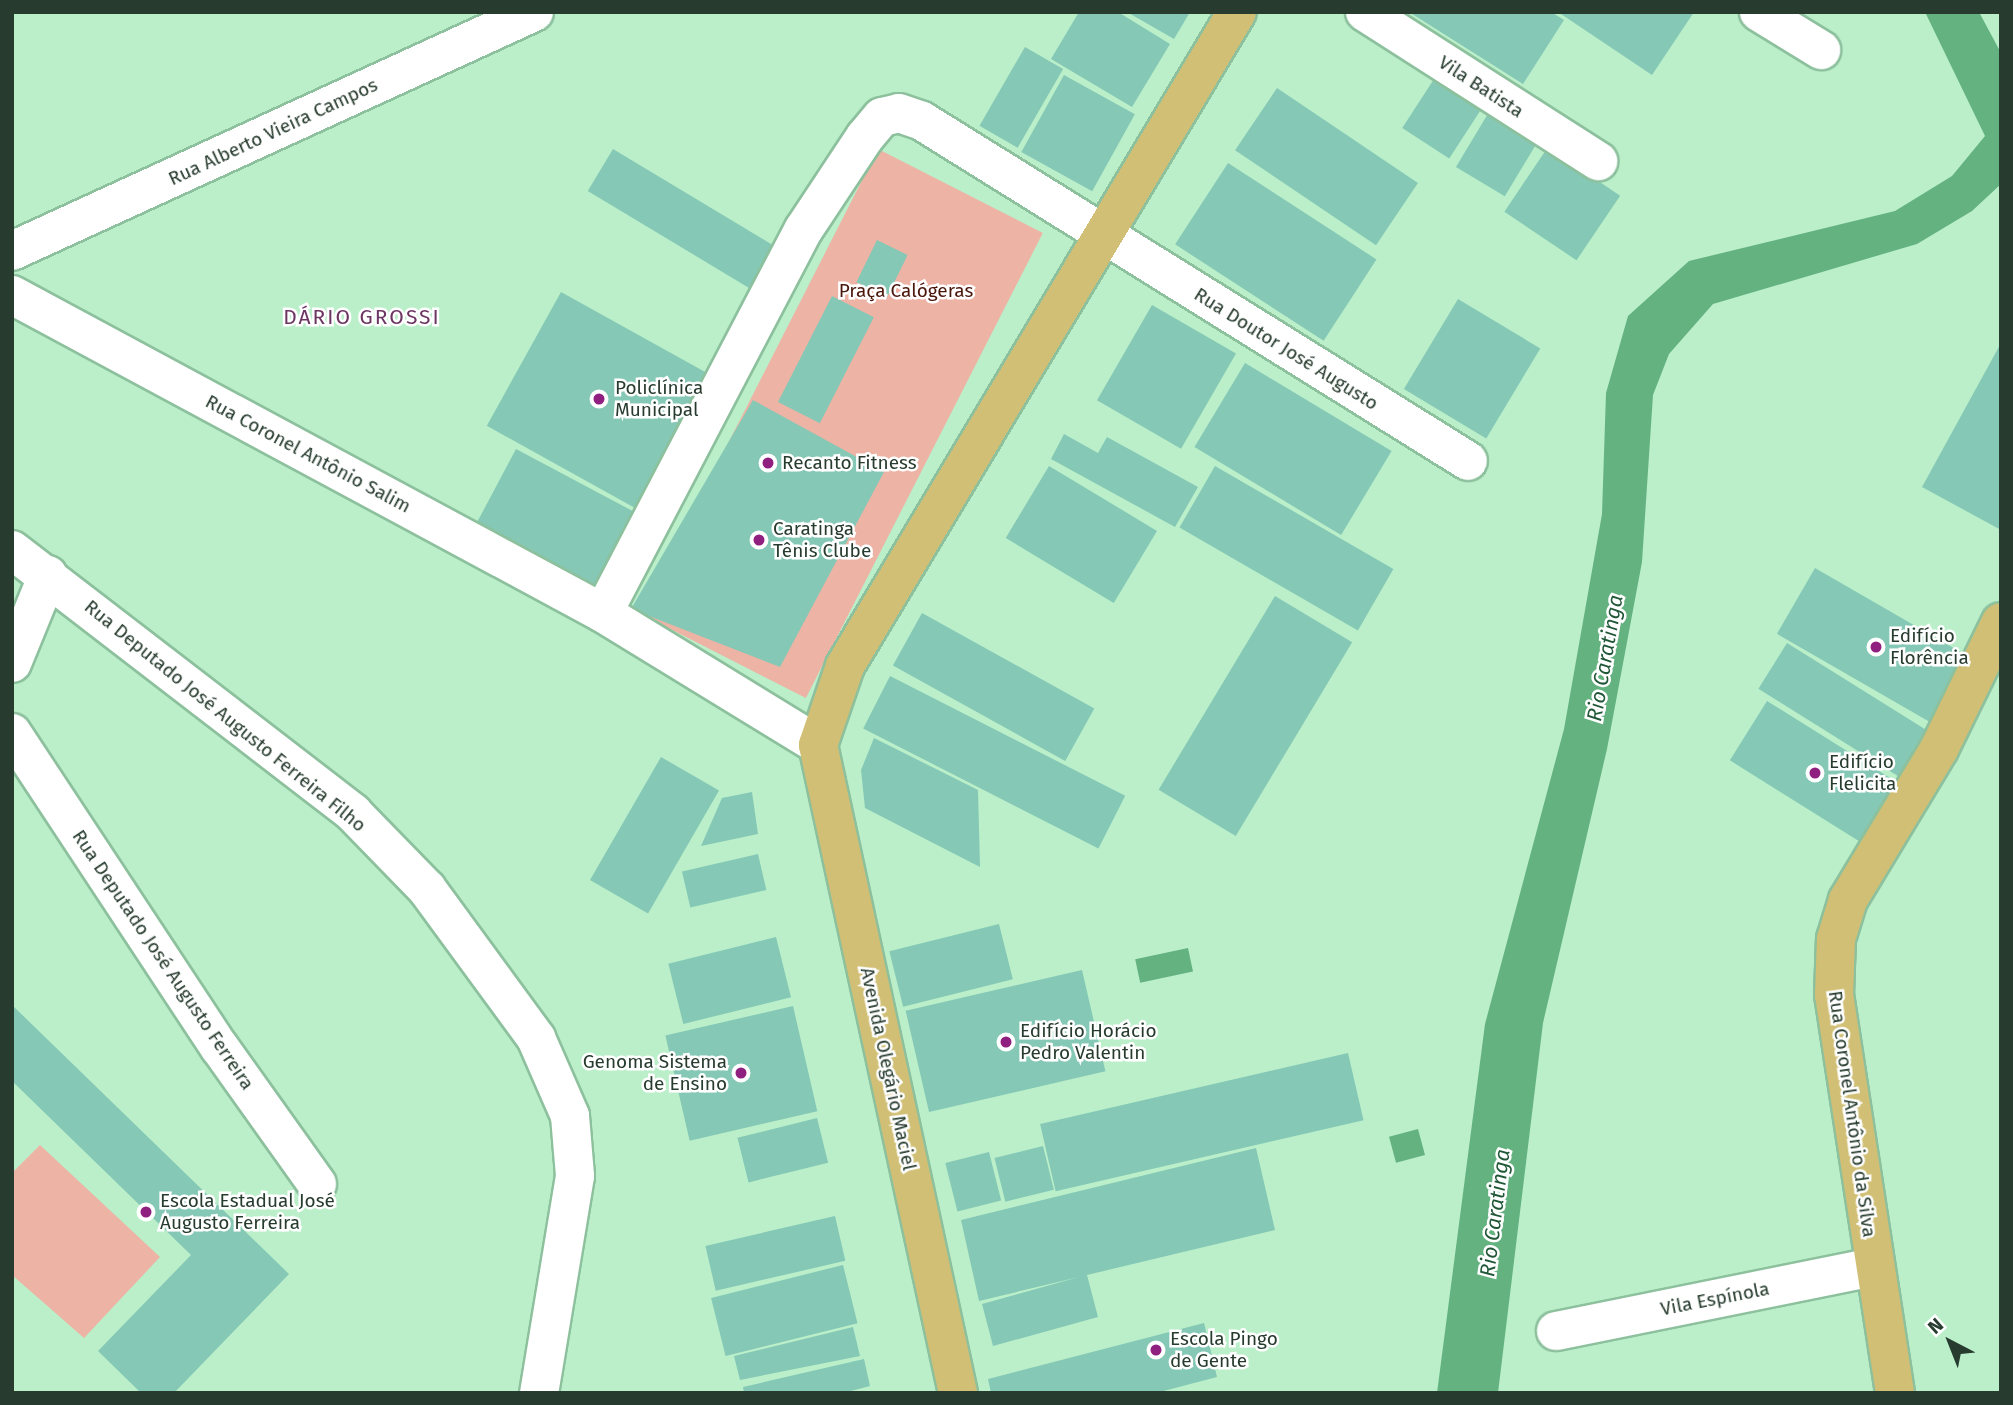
<!DOCTYPE html>
<meta charset="utf-8">
<style>
body{margin:0}
#map{position:relative;width:2013px;height:1405px;overflow:hidden;background:#baefca;font-family:"Fira Sans",sans-serif}
div>[style]{position:absolute}
.green>*{inset:0;background:#edb3a5;transform-origin:0 0}
.water>*{inset:0;background:#65b281;transform-origin:0 0}
.building>*{inset:0;background:#85c8b5;transform-origin:0 0}
.roads{filter:drop-shadow(2px 0 #8dc09d) drop-shadow(-2px 0 #8dc09d) drop-shadow(0 2px #8dc09d) drop-shadow(0 -2px #8dc09d)}
.minor>*{height:38px;margin:-19px;padding:0 19px;transform-origin:19px;border-radius:19px;background:#fff}
.major>*{height:38px;margin:-19px;padding:0 19px;transform-origin:19px;border-radius:19px;background:#d0bf74}
.dots>*{width:19px;height:19px;translate:-50% -50%;box-sizing:border-box;border:4px solid #fff;border-radius:50%}
span{translate:-50% -50%;white-space:nowrap;text-align:center;line-height:1.15;-webkit-text-stroke:5px #fff;paint-order:stroke}
.street-label{font-size:19px;color:#273c2e}
.park-label{font-size:19px;color:#4a170b}
.poi-label{font-size:19px;color:#273c2e}
.left{translate:0 -50%;text-align:left}
.right{translate:-100% -50%;text-align:right}
.neighbourhood-label{font-size:21px;color:#6c3562;letter-spacing:2px}
.water-label{font-size:21px;color:#205837;font-style:italic}
.frame{position:absolute;inset:0;border:14px solid #273c2e;pointer-events:none}
.north{position:absolute;left:1915px;top:1307px;width:70px;height:70px;-webkit-text-stroke:5px #fff;paint-order:stroke;rotate:318deg;font-size:19px;font-weight:700;line-height:28px;text-align:center;color:#273c2e}
.north::after{content:'';display:block;margin:auto;width:24px;height:32px;background:#273c2e;clip-path:polygon(50% 0,100% 100%,50% 72%,0 100%)}
</style>
<div id="map">
<div class="green">
<i style="left:878px;top:149px;width:185px;height:522px;rotate:27deg"></i>
<i style="clip-path:polygon(40px 1145px,160px 1257px,84px 1338px,12px 1275px,12px 1173px)"></i>
</div>
<div class="water">
<i style="clip-path:polygon(1925px 12px,1979px 12px,2001px 53px,2001px 184px,1972px 211px,1917px 244px,1713px 304px,1669px 354px,1653px 395px,1642px 562px,1607px 749px,1543px 1023px,1498px 1393px,1437px 1393px,1485px 1024px,1564px 729px,1602px 514px,1606px 393px,1628px 316px,1689px 261px,1895px 211px,1952px 176px,1985px 136px)"></i>
<i style="left:1188px;top:948px;width:24px;height:54px;rotate:78deg"></i>
<i style="left:1418px;top:1129px;width:27px;height:30px;rotate:75deg"></i>
</div>
<div class="building">
<i style="clip-path:polygon(1079px 12px,1118px 12px,1170px 44px,1132px 107px,1051px 59px)"></i>
<i style="clip-path:polygon(1127px 12px,1190px 12px,1174px 39px)"></i>
<i style="clip-path:polygon(1409px 12px,1551px 12px,1564px 20px,1523px 84px)"></i>
<i style="clip-path:polygon(1558px 12px,1694px 12px,1652px 75px)"></i>
<i style="left:1025px;top:47px;width:44px;height:91px;rotate:30deg"></i>
<i style="left:1064px;top:75px;width:81px;height:88px;rotate:29deg"></i>
<i style="left:1436px;top:76px;width:56px;height:62px;rotate:33deg"></i>
<i style="left:1277px;top:88px;width:170px;height:75px;rotate:34deg"></i>
<i style="left:1492px;top:107px;width:57px;height:70px;rotate:31deg"></i>
<i style="left:1548px;top:147px;width:87px;height:78px;rotate:34deg"></i>
<i style="left:613px;top:149px;width:193px;height:49px;rotate:31deg"></i>
<i style="left:1228px;top:163px;width:177px;height:97px;rotate:33deg"></i>
<i style="left:877px;top:240px;width:34px;height:47px;rotate:26deg"></i>
<i style="left:561px;top:292px;width:170px;height:153px;rotate:29deg"></i>
<i style="left:832px;top:296px;width:47px;height:119px;rotate:27deg"></i>
<i style="left:1458px;top:299px;width:96px;height:105px;rotate:31deg"></i>
<i style="left:1152px;top:305px;width:97px;height:110px;rotate:30deg"></i>
<i style="clip-path:polygon(2001px 343px,2001px 530px,1922px 487px)"></i>
<i style="left:1245px;top:363px;width:171px;height:98px;rotate:31deg"></i>
<i style="clip-path:polygon(753px 400px,884px 472px,780px 667px,631px 609px)"></i>
<i style="clip-path:polygon(1064px 434px,1098px 453px,1107px 437px,1198px 487px,1175px 527px,1051px 459px)"></i>
<i style="left:516px;top:449px;width:133px;height:96px;rotate:28deg"></i>
<i style="left:1049px;top:466px;width:126px;height:84px;rotate:31deg"></i>
<i style="left:1215px;top:466px;width:206px;height:71px;rotate:30deg"></i>
<i style="left:1815px;top:568px;width:185px;height:76px;rotate:30deg"></i>
<i style="left:1275px;top:596px;width:90px;height:226px;rotate:31deg"></i>
<i style="left:922px;top:613px;width:197px;height:60px;rotate:29deg"></i>
<i style="left:1787px;top:643px;width:170px;height:54px;rotate:32deg"></i>
<i style="left:890px;top:676px;width:264px;height:59px;rotate:27deg"></i>
<i style="left:1767px;top:701px;width:160px;height:70px;rotate:32deg"></i>
<i style="clip-path:polygon(874px 738px,978px 790px,980px 867px,865px 808px,861px 770px)"></i>
<i style="left:661px;top:757px;width:67px;height:142px;rotate:30deg"></i>
<i style="clip-path:polygon(752px 792px,758px 834px,701px 846px,722px 798px)"></i>
<i style="left:758px;top:854px;width:37px;height:78px;rotate:77deg"></i>
<i style="left:999px;top:924px;width:57px;height:113px;rotate:76deg"></i>
<i style="left:776px;top:937px;width:62px;height:111px;rotate:76deg"></i>
<i style="left:1082px;top:970px;width:104px;height:181px;rotate:77deg"></i>
<i style="clip-path:polygon(12px 1005px,289px 1274px,174px 1393px,141px 1393px,98px 1351px,191px 1255px,12px 1081px)"></i>
<i style="left:793px;top:1006px;width:108px;height:131px;rotate:77deg"></i>
<i style="left:1348px;top:1053px;width:69px;height:316px;rotate:77deg"></i>
<i style="left:817px;top:1118px;width:46px;height:82px;rotate:76deg"></i>
<i style="left:1043px;top:1146px;width:45px;height:50px;rotate:76deg"></i>
<i style="clip-path:polygon(1256px 1148px,1275px 1230px,1087px 1275px,1098px 1317px,993px 1346px,982px 1304px,1079px 1277px,979px 1301px,961px 1220px)"></i>
<i style="left:989px;top:1152px;width:50px;height:45px;rotate:76deg"></i>
<i style="left:835px;top:1216px;width:46px;height:133px;rotate:77deg"></i>
<i style="left:843px;top:1265px;width:60px;height:136px;rotate:76deg"></i>
<i style="clip-path:polygon(1204px 1323px,1217px 1377px,1156px 1393px,991px 1393px,988px 1379px)"></i>
<i style="clip-path:polygon(853px 1327px,860px 1356px,740px 1380px,734px 1356px)"></i>
<i style="clip-path:polygon(864px 1359px,870px 1386px,843px 1393px,744px 1393px,743px 1387px)"></i>
</div>
<div class="roads">
<div class="minor">
<i style="left:1365px;top:12px;width:277px;rotate:32.6deg"></i>
<i style="left:1759px;top:12px;width:73px;rotate:31.5deg"></i>
<i style="left:12px;top:251px;width:574px;rotate:-24.6deg"></i>
<i style="left:12px;top:295px;width:671px;rotate:28.28deg"></i>
<i style="left:603px;top:613px;width:252px;rotate:31.5deg"></i>
<i style="left:12px;top:550px;width:431px;rotate:37.6deg"></i>
<i style="left:353px;top:813px;width:106px;rotate:45.8deg"></i>
<i style="left:427px;top:889px;width:185px;rotate:53.8deg"></i>
<i style="left:536px;top:1038px;width:85px;rotate:66.4deg"></i>
<i style="left:570px;top:1116px;width:60px;rotate:85.2deg"></i>
<i style="left:575px;top:1176px;width:220px;rotate:99.4deg"></i>
<i style="left:603px;top:613px;width:433px;rotate:-62.4deg"></i>
<i style="left:804px;top:229px;width:110px;rotate:-56.5deg"></i>
<i style="left:865px;top:137px;width:26px;rotate:-50deg"></i>
<i style="left:882px;top:117px;width:17px;rotate:-13deg"></i>
<i style="left:899px;top:113px;width:24px;rotate:19deg"></i>
<i style="left:922px;top:121px;width:643px;rotate:31.91deg"></i>
<i style="left:12px;top:663px;width:95px;rotate:-67.8deg"></i>
<i style="left:12px;top:733px;width:377px;rotate:56.6deg"></i>
<i style="left:220px;top:1048px;width:167px;rotate:54.5deg"></i>
<i style="left:1556px;top:1331px;width:323px;rotate:-11.4deg"></i>
</div>
<div class="major">
<i style="left:958px;top:1393px;width:663px;rotate:-102.19deg"></i>
<i style="left:818px;top:745px;width:83px;rotate:-71.1deg"></i>
<i style="left:845px;top:666px;width:762px;rotate:-59.06deg"></i>
<i style="left:1895px;top:1393px;width:403px;rotate:-98.7deg"></i>
<i style="left:1834px;top:995px;width:56px;rotate:-88deg"></i>
<i style="left:1836px;top:939px;width:41px;rotate:-72.9deg"></i>
<i style="left:1848px;top:900px;width:176px;rotate:-58.9deg"></i>
<i style="left:1939px;top:749px;width:141px;rotate:-64deg"></i>
</div>
</div>
<div class="dots">
<i style="left:599px;top:399px;background:#902080"></i>
<i style="left:768px;top:463px;background:#902080"></i>
<i style="left:759px;top:540px;background:#902080"></i>
<i style="left:1876px;top:647px;background:#902080"></i>
<i style="left:1815px;top:773px;background:#902080"></i>
<i style="left:1006px;top:1042px;background:#902080"></i>
<i style="left:741px;top:1073px;background:#902080"></i>
<i style="left:146px;top:1212px;background:#902080"></i>
<i style="left:1156px;top:1350px;background:#902080"></i>
</div>
<div class="street-label">
<span style="left:1481px;top:87px;rotate:33deg">Vila Batista</span>
<span style="left:273px;top:132px;rotate:-25deg">Rua Alberto Vieira Campos</span>
<span style="left:1286px;top:349px;rotate:32deg">Rua Doutor José Augusto</span>
<span style="left:308px;top:454px;rotate:28deg">Rua Coronel Antônio Salim</span>
<span style="left:225px;top:716px;rotate:39deg">Rua Deputado José Augusto Ferreira Filho</span>
<span style="left:163px;top:960px;rotate:56deg">Rua Deputado José Augusto Ferreira</span>
<span style="left:888px;top:1069px;rotate:78deg">Avenida Olegário Maciel</span>
<span style="left:1852px;top:1114px;rotate:82deg">Rua Coronel Antônio da Silva</span>
<span style="left:1715px;top:1299px;rotate:-11deg">Vila Espínola</span>
</div>
<div class="park-label">
<span style="left:906px;top:291px">Praça Calógeras</span>
</div>
<div class="poi-label">
<span class="left" style="left:615px;top:399px">Policlínica<br>Municipal</span>
<span class="left" style="left:782px;top:463px">Recanto Fitness</span>
<span class="left" style="left:773px;top:540px">Caratinga<br>Tênis Clube</span>
<span class="left" style="left:1890px;top:647px">Edifício<br>Florência</span>
<span class="left" style="left:1829px;top:773px">Edifício<br>Flelicita</span>
<span class="left" style="left:1020px;top:1042px">Edifício Horácio<br>Pedro Valentin</span>
<span class="right" style="left:727px;top:1073px">Genoma Sistema<br>de Ensino</span>
<span class="left" style="left:160px;top:1212px">Escola Estadual José<br>Augusto Ferreira</span>
<span class="left" style="left:1170px;top:1350px">Escola Pingo<br>de Gente</span>
</div>
<div class="neighbourhood-label">
<span style="left:362px;top:317px">DÁRIO GROSSI</span>
</div>
<div class="water-label">
<span style="left:1605px;top:658px;rotate:-80deg">Rio Caratinga</span>
<span style="left:1495px;top:1213px;rotate:-83deg">Rio Caratinga</span>
</div>
<div class="frame"></div>
<div class="north">N</div>
</div>
